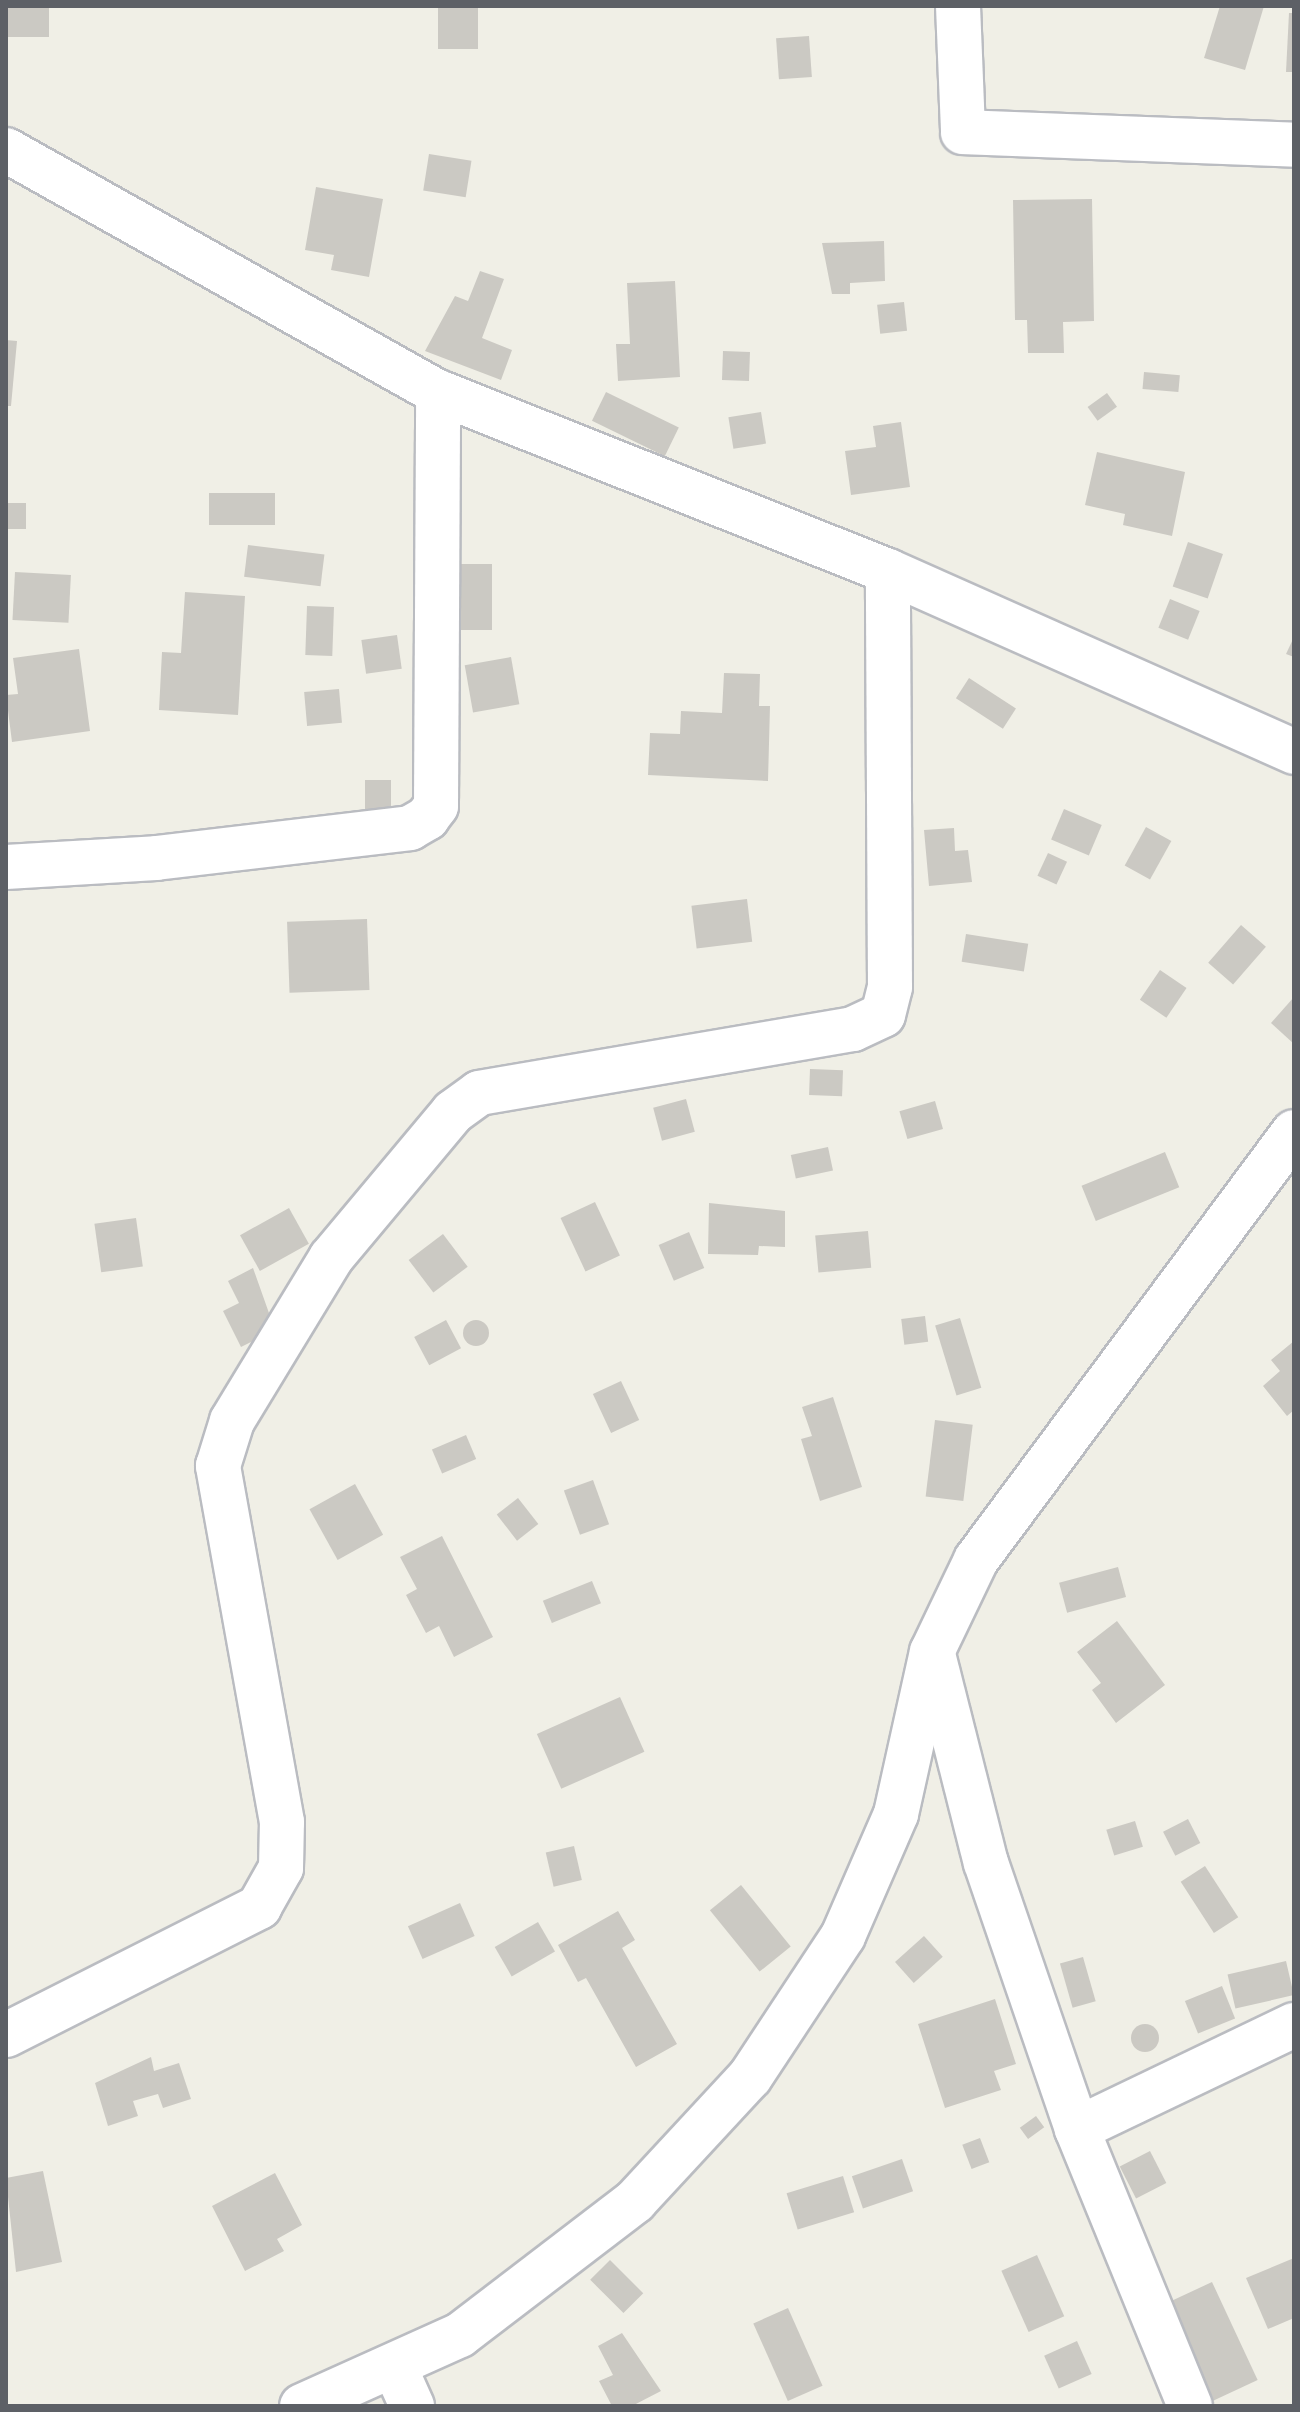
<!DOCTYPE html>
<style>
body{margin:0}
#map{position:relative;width:1300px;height:2412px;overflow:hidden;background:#f0efe6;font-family:"Fira Sans",sans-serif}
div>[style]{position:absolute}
.building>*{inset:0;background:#cbc9c3;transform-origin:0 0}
.round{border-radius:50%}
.roads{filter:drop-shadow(2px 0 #babcc1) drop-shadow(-2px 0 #babcc1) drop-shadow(0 2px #babcc1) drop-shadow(0 -2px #babcc1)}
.minor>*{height:44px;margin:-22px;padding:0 22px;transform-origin:22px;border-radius:22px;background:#fff}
span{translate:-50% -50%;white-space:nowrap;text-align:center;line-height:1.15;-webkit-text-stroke:6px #fff;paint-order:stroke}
.frame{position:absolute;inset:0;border:8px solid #5d6066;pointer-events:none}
</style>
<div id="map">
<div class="building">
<div style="left:6px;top:6px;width:43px;height:31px"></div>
<div style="left:438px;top:6px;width:40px;height:43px"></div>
<div style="clip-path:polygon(1220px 6px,1264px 6px,1245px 70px,1204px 58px)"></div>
<div style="clip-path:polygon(1289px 13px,1294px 13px,1294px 72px,1286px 72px)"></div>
<div style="left:809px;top:36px;width:41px;height:33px;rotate:86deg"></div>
<div style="left:429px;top:154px;width:43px;height:37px;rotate:9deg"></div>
<div style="clip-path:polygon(316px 187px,383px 199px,369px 277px,331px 270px,334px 255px,305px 250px)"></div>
<div style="clip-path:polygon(1092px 199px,1094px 321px,1063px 322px,1064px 353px,1028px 353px,1027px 320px,1015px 320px,1013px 200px)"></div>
<div style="clip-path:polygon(884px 241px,885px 281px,850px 283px,850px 294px,832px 294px,822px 243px)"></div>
<div style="clip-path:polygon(480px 271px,504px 279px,482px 338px,512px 350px,501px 380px,425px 351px,455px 296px,468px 301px)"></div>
<div style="clip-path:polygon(675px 281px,680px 377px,618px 381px,616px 344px,630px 344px,627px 283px)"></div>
<div style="left:904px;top:302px;width:29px;height:27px;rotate:84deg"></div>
<div style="clip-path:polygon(6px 340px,17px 341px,11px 406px,6px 406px)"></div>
<div style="left:723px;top:351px;width:27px;height:29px;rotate:2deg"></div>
<div style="left:1144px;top:372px;width:36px;height:17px;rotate:5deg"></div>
<div style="left:606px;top:392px;width:81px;height:32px;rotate:26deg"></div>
<div style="left:1107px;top:393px;width:17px;height:24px;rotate:54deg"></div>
<div style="left:761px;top:412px;width:32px;height:33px;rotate:81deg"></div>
<div style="clip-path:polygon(901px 422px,910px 487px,851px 495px,845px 451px,876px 447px,873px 426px)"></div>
<div style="clip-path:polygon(1097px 452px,1185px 472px,1172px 536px,1123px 525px,1125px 514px,1085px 505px)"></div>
<div style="left:275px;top:493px;width:32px;height:66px;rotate:90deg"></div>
<div style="left:6px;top:503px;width:20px;height:26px"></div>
<div style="left:1188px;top:542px;width:37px;height:47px;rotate:19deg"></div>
<div style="left:248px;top:545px;width:77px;height:32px;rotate:7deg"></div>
<div style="left:459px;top:564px;width:33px;height:66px"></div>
<div style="left:15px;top:572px;width:56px;height:48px;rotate:3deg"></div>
<div style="clip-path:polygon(185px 592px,245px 596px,238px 715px,159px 710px,162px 652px,181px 653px)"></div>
<div style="left:1170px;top:599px;width:32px;height:31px;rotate:22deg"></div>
<div style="left:307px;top:606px;width:27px;height:49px;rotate:2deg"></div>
<div style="left:397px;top:635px;width:34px;height:36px;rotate:82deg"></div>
<div style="clip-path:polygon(1294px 637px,1294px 657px,1286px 654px)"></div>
<div style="clip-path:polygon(79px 649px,90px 731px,12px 742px,6px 695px,18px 694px,13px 658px)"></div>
<div style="left:511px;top:657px;width:48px;height:47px;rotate:80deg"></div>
<div style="clip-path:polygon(724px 673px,760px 674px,759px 706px,770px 706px,768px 781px,648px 775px,650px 733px,680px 734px,681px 711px,722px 713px)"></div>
<div style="left:969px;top:678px;width:56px;height:24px;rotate:33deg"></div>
<div style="left:339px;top:689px;width:34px;height:35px;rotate:85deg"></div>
<div style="left:365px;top:780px;width:26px;height:29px"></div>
<div style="left:1064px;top:809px;width:41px;height:33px;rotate:23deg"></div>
<div style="left:1146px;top:827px;width:29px;height:44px;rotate:29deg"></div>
<div style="clip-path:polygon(954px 828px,955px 851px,968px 850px,972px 882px,929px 886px,924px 830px)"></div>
<div style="left:1048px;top:853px;width:21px;height:25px;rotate:25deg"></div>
<div style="left:747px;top:899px;width:43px;height:56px;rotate:83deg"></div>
<div style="left:367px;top:919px;width:71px;height:80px;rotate:88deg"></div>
<div style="left:1241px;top:925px;width:33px;height:50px;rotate:41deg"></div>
<div style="left:966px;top:934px;width:63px;height:28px;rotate:9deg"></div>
<div style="left:1160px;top:970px;width:32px;height:36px;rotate:34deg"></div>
<div style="clip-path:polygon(1294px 997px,1294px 1044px,1271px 1023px)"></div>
<div style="left:810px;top:1069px;width:33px;height:26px;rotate:2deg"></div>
<div style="left:686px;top:1099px;width:34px;height:34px;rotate:75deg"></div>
<div style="left:935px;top:1101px;width:29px;height:37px;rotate:74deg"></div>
<div style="left:828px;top:1147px;width:24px;height:38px;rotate:78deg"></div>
<div style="left:1165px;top:1152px;width:38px;height:90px;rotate:68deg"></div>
<div style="left:595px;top:1202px;width:59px;height:38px;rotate:65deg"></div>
<div style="clip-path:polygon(709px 1203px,785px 1211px,785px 1247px,759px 1246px,758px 1255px,708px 1254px)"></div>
<div style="left:289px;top:1208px;width:41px;height:56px;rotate:61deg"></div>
<div style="left:136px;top:1218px;width:49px;height:42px;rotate:82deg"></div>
<div style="left:868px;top:1231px;width:37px;height:53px;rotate:85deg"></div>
<div style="left:689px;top:1232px;width:39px;height:33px;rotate:67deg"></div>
<div style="left:443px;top:1234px;width:41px;height:43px;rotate:53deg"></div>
<div style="clip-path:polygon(253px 1268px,275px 1330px,241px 1347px,223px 1311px,239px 1303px,228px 1281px)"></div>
<div style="left:925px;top:1316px;width:26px;height:24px;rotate:83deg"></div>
<div style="left:960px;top:1318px;width:73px;height:26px;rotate:73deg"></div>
<div style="left:446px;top:1320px;width:32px;height:36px;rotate:62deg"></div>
<div class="round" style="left:463px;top:1320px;width:26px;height:26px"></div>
<div style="clip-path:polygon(1294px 1341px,1294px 1410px,1287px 1416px,1263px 1386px,1280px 1371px,1271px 1360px)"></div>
<div style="left:621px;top:1381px;width:43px;height:31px;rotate:65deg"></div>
<div style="clip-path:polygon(833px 1397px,862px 1487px,820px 1501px,801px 1439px,812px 1436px,802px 1407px)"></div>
<div style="left:935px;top:1420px;width:38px;height:77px;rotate:7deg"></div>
<div style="left:466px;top:1435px;width:26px;height:37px;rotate:67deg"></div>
<div style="left:593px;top:1480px;width:47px;height:31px;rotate:70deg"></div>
<div style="left:355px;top:1484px;width:58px;height:52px;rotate:61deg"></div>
<div style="left:518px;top:1498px;width:33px;height:27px;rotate:52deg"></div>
<div style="clip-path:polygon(442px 1536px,493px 1637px,454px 1657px,439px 1626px,426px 1633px,406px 1595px,417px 1589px,400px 1557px)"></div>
<div style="left:1118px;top:1567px;width:31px;height:61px;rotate:75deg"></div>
<div style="left:592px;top:1581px;width:24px;height:53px;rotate:68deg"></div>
<div style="clip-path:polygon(1117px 1621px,1165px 1685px,1116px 1723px,1092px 1690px,1101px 1683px,1077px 1652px)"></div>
<div style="left:620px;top:1697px;width:60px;height:91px;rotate:66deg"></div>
<div style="left:1188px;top:1819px;width:27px;height:28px;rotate:63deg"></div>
<div style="left:1135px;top:1821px;width:27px;height:30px;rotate:73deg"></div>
<div style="left:574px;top:1846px;width:35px;height:29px;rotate:77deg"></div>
<div style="left:1205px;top:1866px;width:61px;height:29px;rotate:57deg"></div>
<div style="left:741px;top:1885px;width:79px;height:40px;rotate:51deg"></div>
<div style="left:460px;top:1903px;width:36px;height:57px;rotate:66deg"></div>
<div style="clip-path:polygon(618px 1911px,635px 1940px,622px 1948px,677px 2044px,636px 2067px,586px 1978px,578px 1982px,558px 1945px)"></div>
<div style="left:538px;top:1922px;width:34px;height:50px;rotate:60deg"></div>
<div style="left:924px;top:1936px;width:28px;height:39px;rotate:48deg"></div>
<div style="left:1083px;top:1957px;width:46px;height:24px;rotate:74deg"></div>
<div style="left:1286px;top:1961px;width:35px;height:60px;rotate:77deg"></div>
<div style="left:1222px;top:1986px;width:35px;height:40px;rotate:68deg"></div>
<div style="clip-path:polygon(995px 1999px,1016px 2064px,994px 2071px,1001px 2090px,945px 2108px,918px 2024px)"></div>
<div class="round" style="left:1131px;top:2024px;width:28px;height:28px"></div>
<div style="clip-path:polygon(151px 2057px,154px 2071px,179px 2063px,191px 2099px,163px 2108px,158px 2094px,133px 2101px,138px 2116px,108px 2126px,95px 2083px)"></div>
<div style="left:1036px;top:2116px;width:14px;height:20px;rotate:54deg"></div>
<div style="left:980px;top:2138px;width:26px;height:19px;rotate:69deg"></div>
<div style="left:1150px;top:2151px;width:36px;height:34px;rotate:63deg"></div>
<div style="left:902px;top:2159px;width:34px;height:53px;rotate:71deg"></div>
<div style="clip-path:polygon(43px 2171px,62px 2262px,16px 2272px,6px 2178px)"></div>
<div style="clip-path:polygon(275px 2173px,302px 2225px,277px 2239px,284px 2251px,245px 2271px,212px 2206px)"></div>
<div style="left:843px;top:2176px;width:38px;height:59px;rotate:73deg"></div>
<div style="left:1037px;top:2255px;width:67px;height:39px;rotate:66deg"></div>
<div style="clip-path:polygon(1294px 2258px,1294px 2318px,1268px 2329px,1246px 2278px)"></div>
<div style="left:610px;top:2260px;width:47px;height:28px;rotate:45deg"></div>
<div style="left:1212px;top:2282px;width:108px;height:58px;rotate:65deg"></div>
<div style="left:788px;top:2308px;width:85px;height:38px;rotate:66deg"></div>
<div style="clip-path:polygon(622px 2333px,661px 2391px,632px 2406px,612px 2406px,599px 2381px,613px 2375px,598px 2346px)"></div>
<div style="left:1077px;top:2341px;width:36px;height:36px;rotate:66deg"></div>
</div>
<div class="roads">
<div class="minor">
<div style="left:958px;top:6px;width:126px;rotate:87.7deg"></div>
<div style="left:963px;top:132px;width:331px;rotate:2.2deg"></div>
<div style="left:6px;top:150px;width:495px;rotate:29.3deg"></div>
<div style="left:438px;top:392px;width:484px;rotate:21.7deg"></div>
<div style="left:888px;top:571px;width:445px;rotate:24deg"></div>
<div style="left:6px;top:867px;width:150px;rotate:-3.4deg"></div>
<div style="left:156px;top:858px;width:256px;rotate:-6.7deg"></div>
<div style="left:410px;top:828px;width:20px;rotate:-30deg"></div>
<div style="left:427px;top:818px;width:15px;rotate:-53deg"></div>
<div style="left:436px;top:806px;width:414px;rotate:-89.7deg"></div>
<div style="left:934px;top:1658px;width:211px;rotate:75.8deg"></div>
<div style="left:986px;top:1863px;width:281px;rotate:71.1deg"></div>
<div style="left:1077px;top:2129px;width:299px;rotate:67.8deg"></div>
<div style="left:6px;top:2035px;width:284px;rotate:-26.8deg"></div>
<div style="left:259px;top:1907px;width:45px;rotate:-60.6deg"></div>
<div style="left:281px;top:1868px;width:46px;rotate:-88.8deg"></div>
<div style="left:282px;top:1822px;width:362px;rotate:-100.2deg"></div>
<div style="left:218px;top:1466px;width:47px;rotate:-72.7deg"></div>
<div style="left:232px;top:1421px;width:191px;rotate:-58.7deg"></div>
<div style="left:331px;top:1258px;width:190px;rotate:-50.1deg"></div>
<div style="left:453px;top:1112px;width:32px;rotate:-36deg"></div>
<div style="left:479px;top:1093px;width:379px;rotate:-9.7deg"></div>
<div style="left:853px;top:1029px;width:33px;rotate:-25deg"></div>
<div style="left:883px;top:1015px;width:29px;rotate:-76deg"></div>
<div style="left:890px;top:987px;width:416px;rotate:-90.3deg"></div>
<div style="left:1077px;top:2129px;width:241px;rotate:-25.6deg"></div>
<div style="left:395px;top:2368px;width:42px;rotate:65.9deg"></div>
<div style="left:302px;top:2406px;width:173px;rotate:-24.2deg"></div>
<div style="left:460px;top:2335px;width:220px;rotate:-37.4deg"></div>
<div style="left:635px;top:2201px;width:169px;rotate:-47.2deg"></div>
<div style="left:750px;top:2077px;width:169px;rotate:-56.6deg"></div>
<div style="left:843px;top:1936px;width:133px;rotate:-66.5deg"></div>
<div style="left:896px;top:1814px;width:166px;rotate:-77.5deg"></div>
<div style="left:932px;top:1652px;width:102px;rotate:-64.4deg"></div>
<div style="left:976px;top:1560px;width:533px;rotate:-53.39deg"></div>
</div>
</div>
<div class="frame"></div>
</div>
